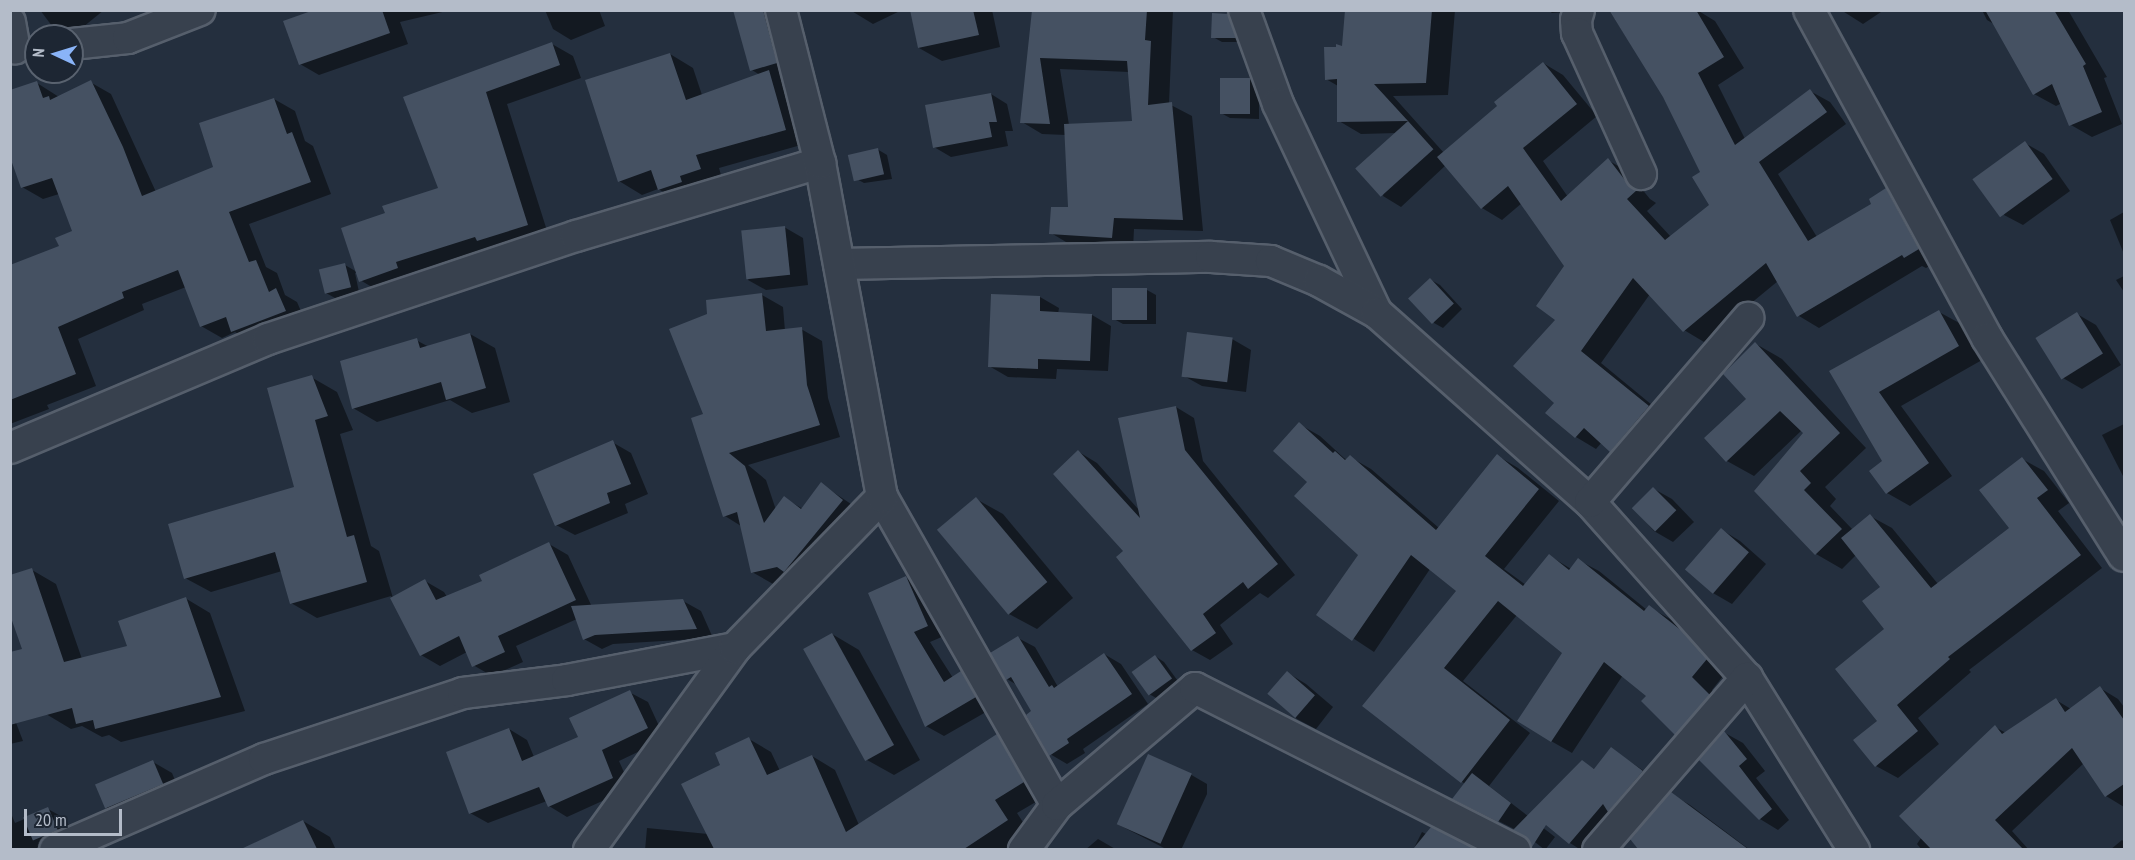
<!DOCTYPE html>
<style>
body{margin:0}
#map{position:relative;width:2135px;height:860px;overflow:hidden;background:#242f3e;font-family:"PT Sans Narrow",sans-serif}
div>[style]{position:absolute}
.shadow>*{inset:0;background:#0007}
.building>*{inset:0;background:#455162;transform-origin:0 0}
.roads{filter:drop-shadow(2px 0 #565f6c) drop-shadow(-2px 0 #565f6c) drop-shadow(0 2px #565f6c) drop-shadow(0 -2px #565f6c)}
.minor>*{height:30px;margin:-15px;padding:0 15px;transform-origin:15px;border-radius:15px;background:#38414e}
span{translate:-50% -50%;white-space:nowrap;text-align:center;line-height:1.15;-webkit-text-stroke:5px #1d2633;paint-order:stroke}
.frame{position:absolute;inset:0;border:12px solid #b4bcc9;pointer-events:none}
.north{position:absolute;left:24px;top:24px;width:60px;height:60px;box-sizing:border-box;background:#1d2633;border:2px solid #59626f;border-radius:50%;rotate:274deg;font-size:16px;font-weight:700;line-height:24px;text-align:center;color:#b4bcc9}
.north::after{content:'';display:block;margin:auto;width:21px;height:27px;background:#8ab4f8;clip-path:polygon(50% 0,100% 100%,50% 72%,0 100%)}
.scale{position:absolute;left:24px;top:809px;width:98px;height:27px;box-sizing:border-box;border:3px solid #b4bcc9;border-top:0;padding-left:8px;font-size:18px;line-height:21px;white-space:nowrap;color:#b4bcc9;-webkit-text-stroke:4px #1d2633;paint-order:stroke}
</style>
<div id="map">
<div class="shadow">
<div style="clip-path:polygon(40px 10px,104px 10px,72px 36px,52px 26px)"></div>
<div style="clip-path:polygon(318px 10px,451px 10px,400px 22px,408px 44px,319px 75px,300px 64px)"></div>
<div style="clip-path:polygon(545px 10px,599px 10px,605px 26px,571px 40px,553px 29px)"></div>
<div style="clip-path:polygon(735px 10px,776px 10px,795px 74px,780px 78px,792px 85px,808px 143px,719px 168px,723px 182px,683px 203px,658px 189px,642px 195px,619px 181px,670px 54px,693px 68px,702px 95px,760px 75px,752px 70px)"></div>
<div style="clip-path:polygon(850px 10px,902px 10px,873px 24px)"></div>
<div style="clip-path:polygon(911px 10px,992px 10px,1000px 47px,942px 61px,919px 48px)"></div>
<div style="clip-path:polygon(evenodd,1034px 10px,1173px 10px,1169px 104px,1192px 116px,1203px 231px,1134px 229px,1133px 249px,1071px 245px,1051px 233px,1070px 209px,1066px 135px,1042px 134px,1022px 122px,1034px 10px,1060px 69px,1129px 72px,1134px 122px,1069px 125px,1060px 69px)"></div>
<div style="clip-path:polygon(1347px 10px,1455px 10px,1448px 95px,1393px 96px,1444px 153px,1499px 106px,1543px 63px,1563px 75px,1597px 116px,1543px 161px,1568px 197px,1608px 160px,1628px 172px,1650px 199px,1656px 203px,1647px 211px,1671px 237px,1711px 205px,1702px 173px,1664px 96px,1609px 10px,1697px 10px,1715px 21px,1744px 68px,1718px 85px,1745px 139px,1810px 91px,1830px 102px,1846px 124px,1778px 174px,1817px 237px,1873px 204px,1886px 190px,1907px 202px,1938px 261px,1926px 268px,1922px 266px,1819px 328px,1799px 316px,1778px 281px,1704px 342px,1684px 330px,1650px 294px,1601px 363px,1669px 419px,1631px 463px,1602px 442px,1596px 449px,1576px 437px,1547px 413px,1556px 403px,1558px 319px,1566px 266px,1522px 203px,1502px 220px,1482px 208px,1446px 165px,1401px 207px,1383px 196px,1397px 133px,1361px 134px,1339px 121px,1338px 86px,1326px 79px,1343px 49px)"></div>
<div style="clip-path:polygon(1548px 10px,1586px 10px,1552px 13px)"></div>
<div style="clip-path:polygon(1841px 10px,1884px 10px,1863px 24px)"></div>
<div style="clip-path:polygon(1982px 10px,2068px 10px,2107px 77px,2104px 78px,2122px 124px,2092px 137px,2071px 125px,2062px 103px,2056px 106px,2034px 94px,1994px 24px,1987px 20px)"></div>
<div style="clip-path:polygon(1227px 15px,1236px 21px,1244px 42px,1222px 42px,1213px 37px)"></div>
<div style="clip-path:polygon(552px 44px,573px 56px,581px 78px,507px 104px,549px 237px,382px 293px,360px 280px,357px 273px,355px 273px,359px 292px,335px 298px,326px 293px,345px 265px,357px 272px,386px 214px,440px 189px,405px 98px)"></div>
<div style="clip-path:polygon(1250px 80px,1259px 85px,1259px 119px,1230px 118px,1221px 113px)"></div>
<div style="clip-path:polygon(90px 82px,111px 94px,156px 192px,215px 168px,274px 99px,295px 111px,305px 141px,313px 146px,331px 194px,249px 224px,266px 267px,277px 273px,285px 295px,297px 302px,306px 323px,254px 343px,235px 332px,222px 338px,201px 326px,186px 287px,142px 304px,144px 310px,78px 339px,96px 386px,47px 405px,49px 409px,10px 424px,10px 347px,61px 247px,74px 231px,59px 194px,43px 199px,22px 187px,37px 83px,59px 97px)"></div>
<div style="clip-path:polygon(991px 94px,1007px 104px,1013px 131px,1005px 131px,1008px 146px,951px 157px,934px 147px)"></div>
<div style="clip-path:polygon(2025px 143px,2044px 154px,2070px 191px,2023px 225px,2004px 215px)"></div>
<div style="clip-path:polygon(877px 149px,887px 155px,892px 179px,864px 183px,855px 178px)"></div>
<div style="clip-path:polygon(2124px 212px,2124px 254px,2110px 220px)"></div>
<div style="clip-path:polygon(784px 227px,803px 238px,808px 285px,766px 290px,748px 280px)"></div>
<div style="clip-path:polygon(2124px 276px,2124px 292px,2116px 280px)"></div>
<div style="clip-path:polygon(1431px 280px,1440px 285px,1462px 309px,1443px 328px,1434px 323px)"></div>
<div style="clip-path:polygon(1147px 290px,1156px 295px,1156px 324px,1123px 324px,1114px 319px)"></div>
<div style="clip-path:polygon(762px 295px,783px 307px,785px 331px,801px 329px,822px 341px,828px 398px,840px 437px,748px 465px,766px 480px,776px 510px,784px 498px,803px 509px,821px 484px,863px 512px,797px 578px,773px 584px,752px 572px,741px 526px,725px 516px,705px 415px)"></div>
<div style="clip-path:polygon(1040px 297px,1059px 308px,1058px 314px,1092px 315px,1111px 326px,1108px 371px,1057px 369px,1056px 379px,1008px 377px,989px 366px)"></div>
<div style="clip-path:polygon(1939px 312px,1963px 325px,1982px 360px,1901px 406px,1952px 476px,1910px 506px,1887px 493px,1884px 462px,1832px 372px)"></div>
<div style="clip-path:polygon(2077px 314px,2096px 325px,2121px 365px,2082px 389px,2063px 378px)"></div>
<div style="clip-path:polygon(470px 334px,495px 348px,510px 402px,472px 413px,450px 400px,377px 422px,353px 408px,416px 340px,429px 347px)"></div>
<div style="clip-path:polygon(1232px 339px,1251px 350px,1246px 392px,1202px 386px,1184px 376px)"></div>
<div style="clip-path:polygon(1756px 344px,1782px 359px,1866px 448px,1825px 487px,1836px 499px,1830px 506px,1853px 530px,1870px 516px,1892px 528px,1938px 584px,2011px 528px,2022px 459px,2044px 471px,2069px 503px,2058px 511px,2102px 568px,1969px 670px,1971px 672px,1918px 718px,1939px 744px,1898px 778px,1876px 766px,1886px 629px,1882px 587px,1856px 555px,1842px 569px,1816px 554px,1756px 491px,1805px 433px,1802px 430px,1754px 476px,1727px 461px,1706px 438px,1748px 399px)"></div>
<div style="clip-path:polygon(311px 377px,337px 392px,353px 430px,340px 434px,371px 546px,379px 551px,393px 598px,425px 581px,444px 592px,447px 597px,484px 581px,549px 544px,568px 555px,592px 607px,683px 601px,701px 611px,713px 638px,613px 644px,602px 649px,584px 639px,577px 619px,516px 646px,523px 662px,492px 676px,473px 665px,467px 652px,440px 666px,421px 655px,391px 596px,317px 618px,291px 603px,282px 571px,211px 592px,185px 578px,296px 488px)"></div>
<div style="clip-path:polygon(1176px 407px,1194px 418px,1203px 461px,1295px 575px,1268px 598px,1260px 593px,1220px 625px,1233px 644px,1210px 660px,1192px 650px,1126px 551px,1079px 452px,1097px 463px,1139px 510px)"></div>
<div style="clip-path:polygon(1299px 424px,1320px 436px,1344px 458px,1347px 460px,1350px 457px,1371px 469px,1439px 528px,1498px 456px,1518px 468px,1559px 501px,1504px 569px,1526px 585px,1550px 556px,1571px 569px,1578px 560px,1599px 571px,1647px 610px,1649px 607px,1670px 619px,1702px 644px,1727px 671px,1712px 690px,1729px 707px,1696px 746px,1676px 734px,1649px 695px,1623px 675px,1572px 753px,1551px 741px,1564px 652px,1517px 615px,1463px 681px,1530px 733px,1489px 786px,1555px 837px,1545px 850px,1526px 835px,1463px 803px,1465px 784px,1368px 709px,1458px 590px,1430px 569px,1374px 652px,1318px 615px,1359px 554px,1309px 482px)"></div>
<div style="clip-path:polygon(2124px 424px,2124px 478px,2102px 435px)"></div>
<div style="clip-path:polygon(612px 442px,631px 453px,648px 494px,625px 504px,628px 513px,575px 535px,556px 525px)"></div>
<div style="clip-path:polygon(1654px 489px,1672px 499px,1694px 522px,1673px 542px,1654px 531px,1633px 508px)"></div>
<div style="clip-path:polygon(976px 499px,1003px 514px,1073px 598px,1037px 629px,1009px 614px)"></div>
<div style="clip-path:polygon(1722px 530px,1740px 541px,1766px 564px,1732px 604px,1713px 593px,1687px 570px)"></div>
<div style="clip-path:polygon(32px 570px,56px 584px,82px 659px,129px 647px,185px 598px,210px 613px,245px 711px,121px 742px,109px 735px,102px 737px,82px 726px,71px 729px,46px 714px)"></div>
<div style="clip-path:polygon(906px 578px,923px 588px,944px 636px,930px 642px,953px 678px,961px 673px,979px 683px,993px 708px,944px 736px,926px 726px)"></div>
<div style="clip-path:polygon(832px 634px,859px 650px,920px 760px,894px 775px,867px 760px)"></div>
<div style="clip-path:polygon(1018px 638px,1035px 647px,1058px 687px,1104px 654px,1121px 664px,1148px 704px,1083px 749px,1085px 753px,1067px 764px,1050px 754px,1033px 711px,1017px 685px,1007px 679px)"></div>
<div style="clip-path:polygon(1155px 656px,1164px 662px,1180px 684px,1158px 699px,1149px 694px)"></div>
<div style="clip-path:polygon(1288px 673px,1306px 684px,1333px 707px,1316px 729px,1297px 719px,1269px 694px)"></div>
<div style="clip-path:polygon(2100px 688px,2118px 699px,2124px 707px,2124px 807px,2106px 796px,2084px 763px,2012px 831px,2029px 850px,1922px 850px,1917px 844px,1995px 727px,2006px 733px,2056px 700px,2071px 709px)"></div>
<div style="clip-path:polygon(629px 692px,648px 702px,665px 739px,619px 761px,631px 788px,567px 817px,549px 806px,547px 801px,488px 823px,470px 813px,509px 729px,527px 740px,534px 757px,580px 738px)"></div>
<div style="clip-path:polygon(10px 707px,23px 741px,10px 744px)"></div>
<div style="clip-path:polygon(1725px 733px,1743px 743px,1765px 771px,1756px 778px,1789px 820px,1778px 830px,1760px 819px)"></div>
<div style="clip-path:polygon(997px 735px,1019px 748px,1046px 796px,1017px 813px,1030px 833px,1006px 850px,645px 850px,647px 828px,708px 834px,722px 765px,749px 739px,771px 752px,780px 771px,812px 756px,835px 770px,859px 825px)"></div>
<div style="clip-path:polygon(1611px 749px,1659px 781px,1588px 850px,1581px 850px,1570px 843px,1582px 762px,1596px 770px)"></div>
<div style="clip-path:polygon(153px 762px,172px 773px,179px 790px,125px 819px,106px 808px)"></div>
<div style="clip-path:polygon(1188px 773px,1207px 784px,1207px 794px,1181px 850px,1168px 850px,1117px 824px)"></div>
<div style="clip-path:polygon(1671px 794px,1690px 805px,1750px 850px,1640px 850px,1632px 839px)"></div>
<div style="clip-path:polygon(48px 809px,66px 819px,75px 840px,59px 850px,10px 850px,10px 811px,15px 823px)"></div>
<div style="clip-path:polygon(303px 821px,330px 837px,336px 850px,279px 850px,273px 836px)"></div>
<div style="clip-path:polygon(1431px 829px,1472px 850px,1413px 850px,1422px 832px,1426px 834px)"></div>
<div style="clip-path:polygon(1098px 839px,1117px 850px,1085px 850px)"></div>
<div style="clip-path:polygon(2122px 840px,2124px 842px,2124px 850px,2110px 850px)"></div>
</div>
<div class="building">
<div style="clip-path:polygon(314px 10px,382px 10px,390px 33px,299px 65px,283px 21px)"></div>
<div style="clip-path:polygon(733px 10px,763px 10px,777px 63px,750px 71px)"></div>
<div style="clip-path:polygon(910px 10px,973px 10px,979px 35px,918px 48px)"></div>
<div style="clip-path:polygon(1032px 10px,1147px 10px,1145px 40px,1151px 41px,1148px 105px,1172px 102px,1183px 220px,1114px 218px,1112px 238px,1049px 234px,1051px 207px,1068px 207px,1064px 124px,1132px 121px,1127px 61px,1040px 58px,1050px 124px,1020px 123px)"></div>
<div style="clip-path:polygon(1345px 10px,1432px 10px,1426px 83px,1374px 84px,1408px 121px,1337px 122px,1337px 79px,1325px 80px,1324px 47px,1336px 47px,1336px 44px,1342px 46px)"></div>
<div style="clip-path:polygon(1609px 10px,1696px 10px,1724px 57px,1698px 73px,1735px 145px,1810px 89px,1827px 112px,1759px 162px,1808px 241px,1871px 204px,1869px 199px,1886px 188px,1919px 249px,1904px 258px,1902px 255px,1797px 317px,1766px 263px,1683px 332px,1633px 278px,1581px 351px,1649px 406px,1610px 452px,1584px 428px,1575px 438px,1545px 413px,1554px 403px,1513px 366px,1555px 320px,1536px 306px,1564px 266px,1508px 186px,1481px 209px,1437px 157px,1497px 106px,1494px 102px,1543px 62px,1577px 104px,1523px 148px,1561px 201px,1608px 158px,1631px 188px,1637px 190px,1627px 199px,1665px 240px,1709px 205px,1692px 177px,1700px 172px,1663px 97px)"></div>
<div style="clip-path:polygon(1985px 10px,2054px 10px,2086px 64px,2083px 66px,2102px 112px,2069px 126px,2052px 84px,2033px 95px)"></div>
<div style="clip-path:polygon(1212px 13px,1228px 14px,1236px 38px,1211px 38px)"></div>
<div style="clip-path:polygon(552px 42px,560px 65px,486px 92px,528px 225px,477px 241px,475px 237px,396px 262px,398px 268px,359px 282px,341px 228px,385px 213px,382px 206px,438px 188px,403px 97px)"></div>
<div style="clip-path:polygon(670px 53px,686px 100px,769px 70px,786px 130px,696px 155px,701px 169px,680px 176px,682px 182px,658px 190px,651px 170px,618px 182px,585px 80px)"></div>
<div style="left:1220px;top:78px;width:30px;height:36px"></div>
<div style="clip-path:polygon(91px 80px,123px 147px,142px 196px,213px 167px,199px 123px,274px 98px,287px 134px,292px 132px,311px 182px,229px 212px,249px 262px,256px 260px,269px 292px,276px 288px,286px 311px,231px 332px,226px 317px,200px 327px,178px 270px,122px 292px,124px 298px,58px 327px,76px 374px,10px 400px,10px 265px,59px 246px,55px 238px,72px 231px,52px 178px,21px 188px,10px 157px,10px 90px,37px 81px,43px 98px,49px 96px,50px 100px)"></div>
<div style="clip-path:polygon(991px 93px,997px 122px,989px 122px,992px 137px,933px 148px,925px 105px)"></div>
<div style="left:1408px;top:121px;width:38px;height:71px;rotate:48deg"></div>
<div style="left:2025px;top:141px;width:47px;height:65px;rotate:54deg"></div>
<div style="left:878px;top:148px;width:27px;height:31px;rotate:77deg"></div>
<div style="left:785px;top:226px;width:49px;height:44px;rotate:84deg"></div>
<div style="left:345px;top:263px;width:25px;height:27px;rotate:76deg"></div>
<div style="left:1430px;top:278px;width:35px;height:30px;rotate:47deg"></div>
<div style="left:1112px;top:288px;width:35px;height:32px"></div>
<div style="clip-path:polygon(762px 293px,766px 331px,802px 327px,807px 385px,820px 425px,729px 453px,745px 466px,764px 523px,784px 496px,801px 509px,821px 482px,843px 500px,784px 572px,777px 567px,751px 573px,737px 512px,723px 517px,691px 418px,703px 414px,669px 329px,707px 314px,706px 300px)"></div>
<div style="clip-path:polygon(991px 294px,1040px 296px,1040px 311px,1092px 314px,1090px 361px,1038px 359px,1038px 369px,988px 367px)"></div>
<div style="clip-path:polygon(1939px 310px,1959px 346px,1879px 392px,1929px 463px,1886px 494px,1869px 471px,1882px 461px,1829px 371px)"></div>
<div style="left:2077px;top:312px;width:49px;height:49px;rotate:58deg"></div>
<div style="left:1187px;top:332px;width:46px;height:45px;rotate:7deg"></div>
<div style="clip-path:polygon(470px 333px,486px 388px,446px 400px,441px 382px,352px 409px,340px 361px,417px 338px,420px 348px)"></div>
<div style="clip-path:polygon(1755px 342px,1840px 433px,1800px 471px,1811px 483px,1804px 490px,1842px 529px,1815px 555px,1754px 491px,1803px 433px,1780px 411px,1726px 462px,1704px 438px,1746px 399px,1723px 374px)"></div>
<div style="clip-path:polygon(312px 375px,328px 416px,315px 420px,347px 537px,354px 535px,367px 582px,290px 604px,275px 552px,184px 579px,168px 524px,294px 487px,267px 388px)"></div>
<div style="clip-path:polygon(1176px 406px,1185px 450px,1278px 564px,1248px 589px,1243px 582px,1203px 614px,1216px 633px,1191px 651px,1116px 557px,1123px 551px,1053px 474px,1078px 450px,1140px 518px,1118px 418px)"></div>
<div style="clip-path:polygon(1299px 422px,1333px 453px,1335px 451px,1345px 460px,1350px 455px,1436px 530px,1497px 454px,1539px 489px,1485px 556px,1523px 586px,1549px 554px,1569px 570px,1578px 558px,1644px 611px,1649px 605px,1682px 631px,1707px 659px,1692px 677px,1710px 695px,1675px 735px,1641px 701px,1646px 696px,1604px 662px,1551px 742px,1517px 721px,1562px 653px,1498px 601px,1444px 668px,1510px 720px,1461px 783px,1362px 706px,1456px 591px,1411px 555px,1352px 641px,1316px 615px,1358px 555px,1294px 496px,1307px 482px,1273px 451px)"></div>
<div style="clip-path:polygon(613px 440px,631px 484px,607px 493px,610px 503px,555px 526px,533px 474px)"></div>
<div style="clip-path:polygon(2022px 457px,2048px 490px,2037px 498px,2081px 555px,1948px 657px,1950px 659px,1897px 705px,1918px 731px,1875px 767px,1853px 740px,1877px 721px,1835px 669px,1884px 629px,1862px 601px,1880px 587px,1841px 538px,1870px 514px,1931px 588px,2009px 528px,1979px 490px)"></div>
<div style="left:1653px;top:487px;width:33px;height:30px;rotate:45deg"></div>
<div style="left:976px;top:497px;width:111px;height:51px;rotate:50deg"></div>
<div style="left:1721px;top:528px;width:37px;height:55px;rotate:41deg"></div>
<div style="clip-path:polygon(549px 542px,576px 600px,498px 636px,505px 652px,472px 667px,459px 636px,420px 656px,390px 598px,425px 579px,436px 600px,482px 581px,479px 575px)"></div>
<div style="clip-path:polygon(32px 568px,64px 662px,127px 646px,118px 621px,186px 597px,221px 697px,95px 729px,93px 720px,76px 724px,72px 708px,10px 725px,10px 652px,22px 649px,10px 615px,10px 575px)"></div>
<div style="clip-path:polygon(906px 576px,928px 626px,914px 632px,944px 682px,961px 671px,976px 697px,925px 727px,868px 593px)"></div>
<div style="clip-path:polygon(683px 599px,697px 629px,595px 635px,583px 640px,571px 606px)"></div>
<div style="left:832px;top:633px;width:128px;height:33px;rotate:61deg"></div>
<div style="clip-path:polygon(1018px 636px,1049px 687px,1052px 685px,1054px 688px,1104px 653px,1132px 694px,1067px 739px,1069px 743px,1049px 756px,1026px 715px,1031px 711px,1011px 677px,1006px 680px,990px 653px)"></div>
<div style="left:1155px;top:655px;width:29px;height:29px;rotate:54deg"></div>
<div style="left:1287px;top:671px;width:37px;height:30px;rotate:41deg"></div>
<div style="clip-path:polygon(2100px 686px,2124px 720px,2124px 784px,2105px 797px,2072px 748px,1995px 820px,2023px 849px,1931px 849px,1899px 816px,1995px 725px,2002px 734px,2056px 698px,2065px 712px)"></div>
<div style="clip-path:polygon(630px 690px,648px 728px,602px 750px,613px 778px,548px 807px,539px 787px,469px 814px,446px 752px,509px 728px,522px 761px,578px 737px,569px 718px)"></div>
<div style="clip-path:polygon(1724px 731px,1747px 759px,1739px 766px,1772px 809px,1759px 820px,1699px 760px)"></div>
<div style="clip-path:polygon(997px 734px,1024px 782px,995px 800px,1008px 820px,964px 849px,714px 849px,681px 784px,720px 765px,715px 753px,749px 737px,767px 775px,812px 755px,846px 832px)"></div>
<div style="clip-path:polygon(1611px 747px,1643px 771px,1608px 812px,1603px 804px,1569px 844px,1546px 825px,1532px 847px,1529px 840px,1513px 830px,1582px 760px,1594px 769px)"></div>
<div style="left:1148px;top:754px;width:48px;height:77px;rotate:24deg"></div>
<div style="left:153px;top:760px;width:26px;height:63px;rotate:67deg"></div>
<div style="clip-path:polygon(1472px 773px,1511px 803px,1498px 822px,1452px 799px)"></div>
<div style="clip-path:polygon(1671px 792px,1748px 849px,1638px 849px,1630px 839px)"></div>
<div style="left:48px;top:807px;width:25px;height:27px;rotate:67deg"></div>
<div style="clip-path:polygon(303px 820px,317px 849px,241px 849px)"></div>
<div style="clip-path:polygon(1431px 827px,1476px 849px,1413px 849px)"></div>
</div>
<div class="roads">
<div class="minor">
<div style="left:1244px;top:10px;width:100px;rotate:70.1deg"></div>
<div style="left:1278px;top:104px;width:231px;rotate:64.7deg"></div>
<div style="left:1579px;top:10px;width:10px;rotate:107deg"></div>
<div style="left:1576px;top:20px;width:13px;rotate:86deg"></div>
<div style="left:1577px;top:33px;width:155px;rotate:65.6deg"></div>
<div style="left:1809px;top:10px;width:373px;rotate:61.5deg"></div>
<div style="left:1987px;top:338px;width:257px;rotate:57.9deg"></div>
<div style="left:10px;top:22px;width:27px;rotate:80deg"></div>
<div style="left:72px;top:44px;width:56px;rotate:-6.1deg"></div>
<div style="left:128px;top:38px;width:77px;rotate:-21.3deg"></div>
<div style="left:839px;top:264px;width:372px;rotate:-1.1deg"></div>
<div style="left:1211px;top:257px;width:60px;rotate:3.8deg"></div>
<div style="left:1271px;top:261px;width:52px;rotate:22.6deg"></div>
<div style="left:1319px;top:281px;width:66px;rotate:28.9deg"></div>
<div style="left:1377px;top:313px;width:285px;rotate:41.6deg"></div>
<div style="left:1590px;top:502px;width:236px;rotate:48.3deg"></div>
<div style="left:1747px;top:678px;width:203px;rotate:58.1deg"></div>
<div style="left:10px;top:448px;width:280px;rotate:-22.9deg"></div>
<div style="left:268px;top:339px;width:325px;rotate:-18.5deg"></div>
<div style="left:576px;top:236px;width:255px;rotate:-16.7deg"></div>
<div style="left:882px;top:497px;width:354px;rotate:60.4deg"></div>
<div style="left:1057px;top:805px;width:56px;rotate:126.3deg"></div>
<div style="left:1590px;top:502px;width:243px;rotate:-49.3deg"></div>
<div style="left:1057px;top:805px;width:181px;rotate:-40.3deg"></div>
<div style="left:1195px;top:688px;width:359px;rotate:26.9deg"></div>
<div style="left:55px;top:850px;width:228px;rotate:-23.5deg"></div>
<div style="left:264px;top:759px;width:210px;rotate:-18.3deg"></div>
<div style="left:463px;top:693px;width:105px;rotate:-7.1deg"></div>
<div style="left:567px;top:680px;width:171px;rotate:-10.8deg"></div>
<div style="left:589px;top:850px;width:249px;rotate:-54.1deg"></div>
<div style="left:735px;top:648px;width:211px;rotate:-45.8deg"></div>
<div style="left:882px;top:497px;width:340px;rotate:-100.5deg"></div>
<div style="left:820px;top:163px;width:158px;rotate:-104.3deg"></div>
<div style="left:1598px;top:850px;width:228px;rotate:-49.1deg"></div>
</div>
</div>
<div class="frame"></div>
<div class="north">N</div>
<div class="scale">20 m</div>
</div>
